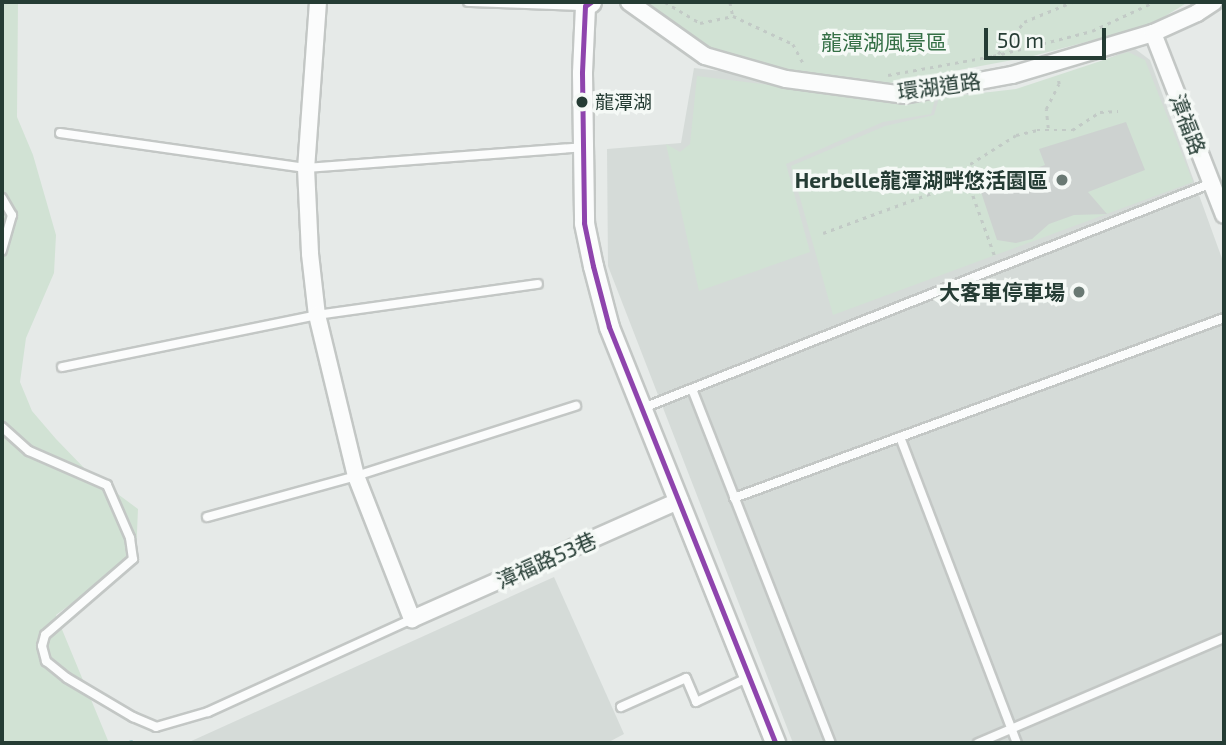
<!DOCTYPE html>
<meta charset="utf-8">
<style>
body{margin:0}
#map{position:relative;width:1226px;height:745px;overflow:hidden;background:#e6eae8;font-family:"Exo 2","Noto Sans TC",sans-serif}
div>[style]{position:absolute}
.built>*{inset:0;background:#d5dbd8}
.green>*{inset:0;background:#d1e2d4}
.stream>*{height:5px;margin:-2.5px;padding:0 2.5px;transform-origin:2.5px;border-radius:2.5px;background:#abd2d4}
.building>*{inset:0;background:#cdd2d0}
.path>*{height:2.5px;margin-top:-1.25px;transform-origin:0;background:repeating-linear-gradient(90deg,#c2cac6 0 3.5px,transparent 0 8.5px)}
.roads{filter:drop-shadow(2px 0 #c3c7c5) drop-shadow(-2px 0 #c3c7c5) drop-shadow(0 2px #c3c7c5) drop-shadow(0 -2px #c3c7c5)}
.service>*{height:8px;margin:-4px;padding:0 4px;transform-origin:4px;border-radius:4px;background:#fbfcfc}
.minor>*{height:16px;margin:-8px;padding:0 8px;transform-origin:8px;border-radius:8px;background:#fbfcfc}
.tertiary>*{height:19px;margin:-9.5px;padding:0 9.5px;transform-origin:9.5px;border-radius:9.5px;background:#fbfcfc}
.bus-1>*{height:5px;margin:-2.5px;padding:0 2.5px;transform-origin:2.5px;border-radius:2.5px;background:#8e44ad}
.dots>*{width:19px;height:19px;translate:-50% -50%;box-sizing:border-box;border:4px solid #f5f9f6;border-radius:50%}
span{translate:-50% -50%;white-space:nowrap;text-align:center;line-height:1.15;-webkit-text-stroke:7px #f5f9f6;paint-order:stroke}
.bus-label{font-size:19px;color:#253c34}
.left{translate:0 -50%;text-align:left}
.park-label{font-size:21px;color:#346f45}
.street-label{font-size:21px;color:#253c34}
.poi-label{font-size:21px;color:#253c34;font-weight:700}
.right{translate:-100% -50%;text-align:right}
.frame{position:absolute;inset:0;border:4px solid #253c34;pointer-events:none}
.scale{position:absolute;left:984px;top:28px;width:122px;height:32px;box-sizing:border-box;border:4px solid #253c34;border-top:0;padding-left:9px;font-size:21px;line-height:24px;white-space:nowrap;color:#253c34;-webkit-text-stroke:5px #f5f9f6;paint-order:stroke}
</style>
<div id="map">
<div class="built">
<div style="clip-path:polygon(1134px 48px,1150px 60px,1224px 264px,1224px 743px,793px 743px,608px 266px,607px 149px,681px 143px,694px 68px,937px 96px,1029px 90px)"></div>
<div style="clip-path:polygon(554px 577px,624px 734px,607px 743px,187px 743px)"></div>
</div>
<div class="green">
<div style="clip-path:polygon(2px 2px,18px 2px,17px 117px,33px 155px,56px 235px,54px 273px,26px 338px,20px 382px,32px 411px,56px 439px,88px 472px,138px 509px,136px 556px,56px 615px,109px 743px,2px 743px)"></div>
<div style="clip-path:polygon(638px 2px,1188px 2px,1151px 25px,1029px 57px,879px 85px,789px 73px,705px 49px)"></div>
<div style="clip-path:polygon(1128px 52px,1145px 60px,1193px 182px,833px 315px,791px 166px,885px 126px,934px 115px,939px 98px,1016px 89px)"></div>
<div style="clip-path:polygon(697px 76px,898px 101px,935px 99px,931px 114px,883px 122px,786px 164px,810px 252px,699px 291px,666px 144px,680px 152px,690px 144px)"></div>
</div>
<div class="stream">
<div style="left:129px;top:743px;width:2px;rotate:-27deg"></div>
</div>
<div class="building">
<div style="clip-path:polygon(1126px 122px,1145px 170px,1088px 192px,1107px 214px,1074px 215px,1049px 224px,1032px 239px,1016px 243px,997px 240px,980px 189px,1045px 165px,1039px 149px)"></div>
</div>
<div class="path">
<div style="left:665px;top:2px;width:41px;rotate:31deg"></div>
<div style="left:700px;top:23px;width:34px;rotate:-12deg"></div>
<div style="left:730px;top:2px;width:14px;rotate:78deg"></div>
<div style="left:733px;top:16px;width:66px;rotate:25deg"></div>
<div style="left:793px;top:44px;width:24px;rotate:62deg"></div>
<div style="left:998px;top:54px;width:41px;rotate:-50.9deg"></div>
<div style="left:1024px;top:22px;width:52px;rotate:-22.6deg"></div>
<div style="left:888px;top:75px;width:107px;rotate:-10.3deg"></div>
<div style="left:993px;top:56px;width:102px;rotate:-14.2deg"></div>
<div style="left:1092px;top:31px;width:68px;rotate:-25.1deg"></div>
<div style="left:1048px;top:128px;width:19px;rotate:-96deg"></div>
<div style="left:1046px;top:109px;width:28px;rotate:-63deg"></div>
<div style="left:1059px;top:84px;width:5px;rotate:-101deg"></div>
<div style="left:823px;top:233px;width:153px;rotate:-20.2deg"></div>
<div style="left:994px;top:255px;width:80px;rotate:-109.8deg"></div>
<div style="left:967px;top:180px;width:16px;rotate:-79deg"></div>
<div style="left:970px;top:164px;width:54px;rotate:-32.2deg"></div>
<div style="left:1016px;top:135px;width:22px;rotate:-13deg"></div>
<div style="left:1037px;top:130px;width:35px"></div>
<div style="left:1072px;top:130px;width:33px;rotate:-33deg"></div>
<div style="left:1100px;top:112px;width:18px;rotate:-3deg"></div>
</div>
<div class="roads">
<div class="service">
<div style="left:468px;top:2px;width:117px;rotate:2deg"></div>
<div style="left:60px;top:133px;width:248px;rotate:8.1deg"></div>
<div style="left:306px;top:168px;width:278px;rotate:-4.3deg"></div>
<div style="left:2px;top:198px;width:20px;rotate:60deg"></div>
<div style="left:12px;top:215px;width:37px;rotate:106deg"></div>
<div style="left:62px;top:367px;width:260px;rotate:-11.5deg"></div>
<div style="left:317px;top:315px;width:223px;rotate:-8deg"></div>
<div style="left:692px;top:389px;width:380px;rotate:68.6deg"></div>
<div style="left:643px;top:408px;width:612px;rotate:-21.58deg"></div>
<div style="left:2px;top:427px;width:36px;rotate:42deg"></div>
<div style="left:29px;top:451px;width:85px;rotate:23.6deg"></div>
<div style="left:107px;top:485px;width:58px;rotate:66.5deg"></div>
<div style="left:130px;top:538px;width:21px;rotate:82deg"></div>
<div style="left:133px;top:559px;width:116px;rotate:139.2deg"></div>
<div style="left:45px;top:635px;width:11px;rotate:105deg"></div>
<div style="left:42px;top:646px;width:16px;rotate:75deg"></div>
<div style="left:46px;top:661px;width:27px;rotate:39deg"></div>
<div style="left:67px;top:678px;width:77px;rotate:30.6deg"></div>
<div style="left:133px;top:717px;width:25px;rotate:23deg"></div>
<div style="left:156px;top:727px;width:54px;rotate:-16.1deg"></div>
<div style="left:208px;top:712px;width:224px;rotate:-24.5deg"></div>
<div style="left:900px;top:437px;width:328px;rotate:69.1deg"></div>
<div style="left:734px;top:498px;width:522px;rotate:-20.17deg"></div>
<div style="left:207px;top:517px;width:155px;rotate:-15.4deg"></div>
<div style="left:356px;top:476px;width:231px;rotate:-17.7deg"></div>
<div style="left:621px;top:707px;width:71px;rotate:-24deg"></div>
<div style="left:686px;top:678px;width:26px;rotate:67deg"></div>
<div style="left:696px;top:702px;width:59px;rotate:-25.3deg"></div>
<div style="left:978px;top:743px;width:267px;rotate:-23.1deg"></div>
</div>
<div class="minor">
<div style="left:318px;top:2px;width:166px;rotate:94.1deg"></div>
<div style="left:306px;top:168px;width:86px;rotate:87.3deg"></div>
<div style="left:310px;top:254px;width:61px;rotate:83.5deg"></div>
<div style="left:317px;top:315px;width:166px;rotate:76.4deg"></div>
<div style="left:356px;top:476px;width:154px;rotate:68.6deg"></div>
<div style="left:412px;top:619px;width:293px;rotate:-23.9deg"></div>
<div style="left:629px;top:2px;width:93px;rotate:35.4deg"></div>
<div style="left:705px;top:56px;width:84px;rotate:15.9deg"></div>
<div style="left:786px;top:79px;width:119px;rotate:7.7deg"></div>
<div style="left:904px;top:95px;width:110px;rotate:-10.5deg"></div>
<div style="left:1012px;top:75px;width:147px;rotate:-16.6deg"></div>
<div style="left:1153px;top:33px;width:48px;rotate:-24.4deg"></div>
<div style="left:1197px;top:13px;width:20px;rotate:-33deg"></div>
<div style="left:1153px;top:33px;width:195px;rotate:68.7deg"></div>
</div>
<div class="tertiary">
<div style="left:591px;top:2px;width:7px;rotate:146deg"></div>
<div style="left:585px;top:6px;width:67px;rotate:92.6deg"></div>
<div style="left:582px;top:73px;width:150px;rotate:89.2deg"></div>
<div style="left:584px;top:223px;width:44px;rotate:78.2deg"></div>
<div style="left:593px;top:266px;width:63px;rotate:75.3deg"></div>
<div style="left:609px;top:327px;width:448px;rotate:68.2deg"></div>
</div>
</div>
<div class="bus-1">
<div style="left:591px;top:2px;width:7px;rotate:146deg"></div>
<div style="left:585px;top:6px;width:67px;rotate:92.6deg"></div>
<div style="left:582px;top:73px;width:150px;rotate:89.2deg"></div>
<div style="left:584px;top:223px;width:44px;rotate:78.2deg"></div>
<div style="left:593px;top:266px;width:63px;rotate:75.3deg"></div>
<div style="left:609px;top:327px;width:448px;rotate:68.2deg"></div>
</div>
<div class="dots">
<div style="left:582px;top:102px;background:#253c34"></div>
<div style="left:1062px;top:180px;background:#697973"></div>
<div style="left:1079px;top:292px;background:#697973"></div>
</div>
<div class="bus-label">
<span class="left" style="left:595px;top:102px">龍潭湖</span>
</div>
<div class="park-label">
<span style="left:884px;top:42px">龍潭湖風景區</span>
</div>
<div class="street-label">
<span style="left:939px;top:86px;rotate:-8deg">環湖道路</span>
<span style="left:1188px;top:124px;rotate:69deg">漳福路</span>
<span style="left:546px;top:560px;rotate:-24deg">漳福路53巷</span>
</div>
<div class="poi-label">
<span class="right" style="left:1048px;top:180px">Herbelle龍潭湖畔悠活園區</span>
<span class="right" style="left:1065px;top:292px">大客車停車場</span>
</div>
<div class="frame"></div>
<div class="scale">50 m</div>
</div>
